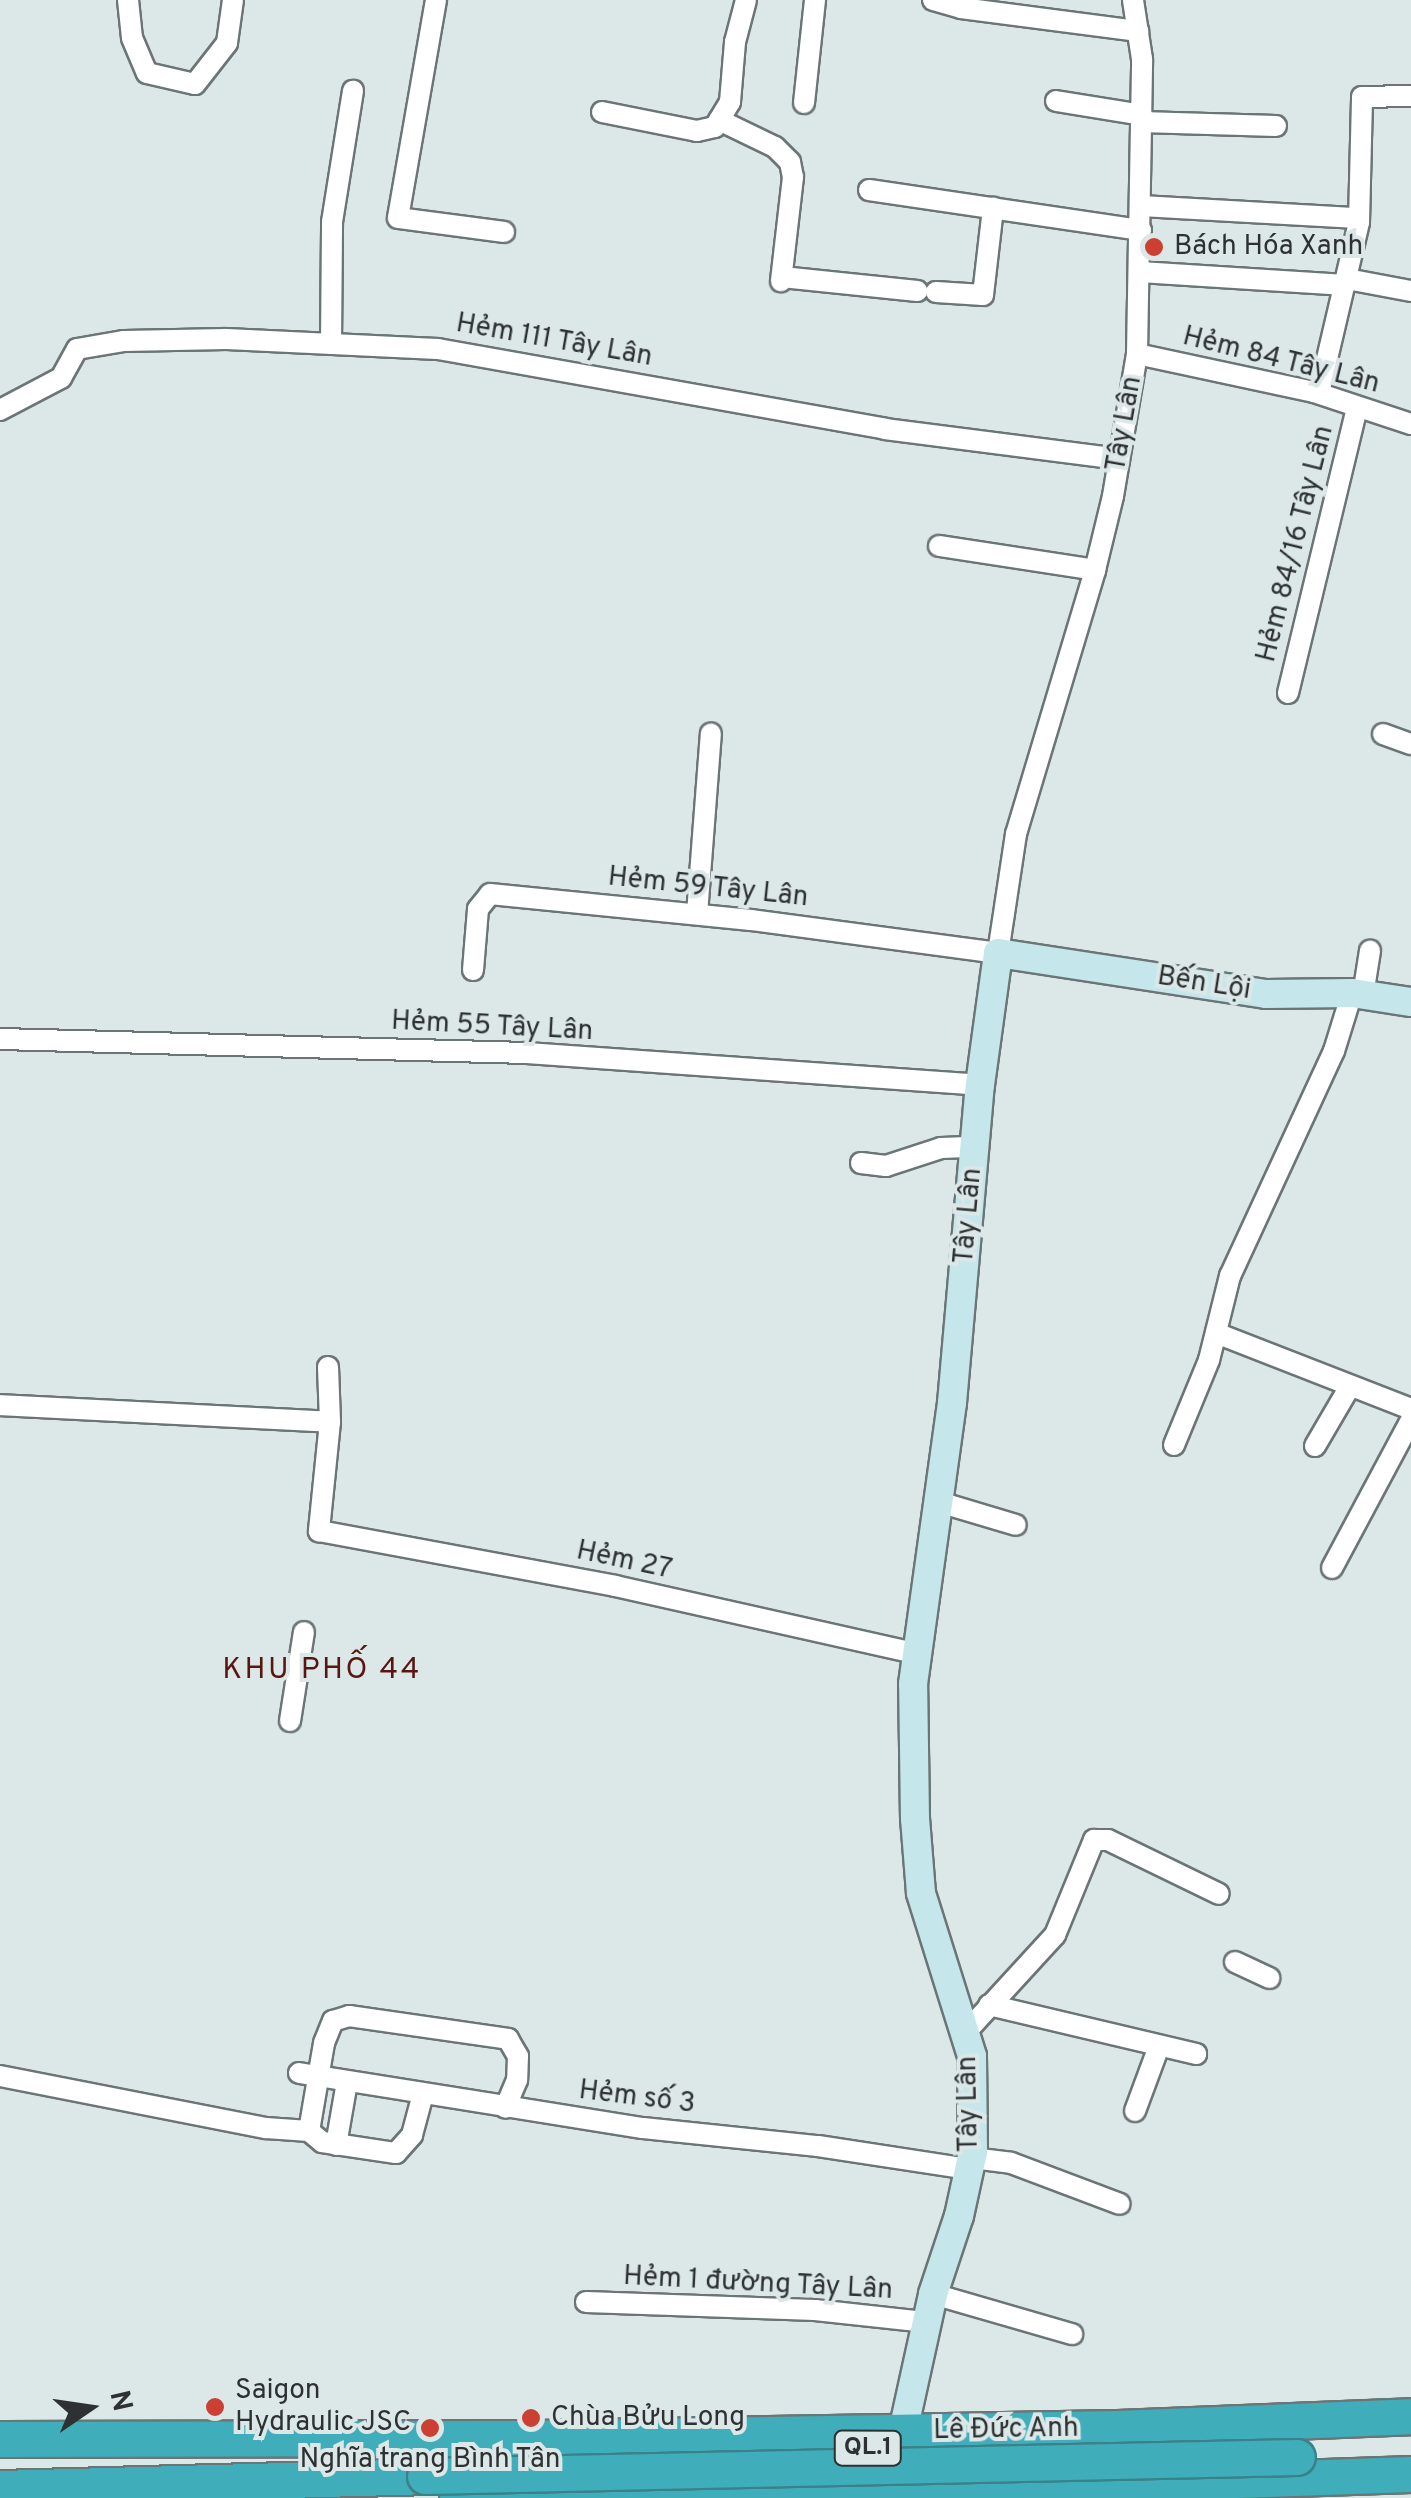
<!DOCTYPE html>
<meta charset="utf-8">
<style>
body{margin:0}
#map{position:relative;width:1411px;height:2498px;overflow:hidden;background:#dce7e8;font-family:Overpass,sans-serif}
div>[style]{position:absolute}
.roads{filter:drop-shadow(2px 0 #6b7576) drop-shadow(-2px 0 #6b7576) drop-shadow(0 2px #6b7576) drop-shadow(0 -2px #6b7576)}
.street>*{height:20px;margin:-10px;padding:0 10px;transform-origin:10px;border-radius:10px;background:#fff}
.secondary>*{height:28px;margin:-14px;padding:0 14px;transform-origin:14px;border-radius:14px;background:#c5e6ea}
.highway>*{height:35px;margin:-17.5px;padding:0 17.5px;transform-origin:17.5px;border-radius:17.5px;background:#3fadba}
.bridges{filter:drop-shadow(2px 0 #39828a) drop-shadow(-2px 0 #39828a) drop-shadow(0 2px #39828a) drop-shadow(0 -2px #39828a)}
.highway-bridge>*{height:35px;margin:-17.5px;padding:0 17.5px;transform-origin:17.5px;border-radius:17.5px;background:#3fadba}
.dots>*{width:28px;height:28px;translate:-50% -50%;box-sizing:border-box;border:5px solid #dce7e8;border-radius:50%}
span{translate:-50% -50%;white-space:nowrap;text-align:center;line-height:1.15;-webkit-text-stroke:8px #dce7e8;paint-order:stroke}
.shield-label span{padding:2px 8px;background:#dce7e8;border:2px solid;border-radius:8px;-webkit-text-stroke-width:0}
.shield-label{font-size:25px;color:#2d3131;font-weight:700}
.poi-label{font-size:28px;color:#2d3131}
.left{translate:0 -50%;text-align:left}
.street-label{font-size:28px;color:#2d3131}
.neighbourhood-label{font-size:30px;color:#591610;letter-spacing:2.5px}
.north{position:absolute;left:40px;top:2358px;width:100px;height:100px;-webkit-text-stroke:8px #dce7e8;paint-order:stroke;rotate:77deg;font-size:28px;font-weight:700;line-height:40px;text-align:center;color:#2d3131}
.north::after{content:'';display:block;margin:auto;width:35px;height:45px;background:#2d3131;clip-path:polygon(50% 0,100% 100%,50% 72%,0 100%)}
</style>
<div id="map">
<div class="roads">
<div class="street">
<div style="left:128px;top:0;width:38px;rotate:84deg"></div>
<div style="left:132px;top:38px;width:38px;rotate:67deg"></div>
<div style="left:147px;top:73px;width:49px;rotate:12.9deg"></div>
<div style="left:195px;top:84px;width:52px;rotate:-52deg"></div>
<div style="left:227px;top:43px;width:43px;rotate:-82.1deg"></div>
<div style="left:436px;top:0;width:221px;rotate:99.9deg"></div>
<div style="left:398px;top:218px;width:107px;rotate:7.5deg"></div>
<div style="left:933px;top:0;width:29px;rotate:16deg"></div>
<div style="left:961px;top:8px;width:179px;rotate:7.4deg"></div>
<div style="left:1056px;top:101px;width:87px;rotate:9.2deg"></div>
<div style="left:804px;top:103px;width:104px;rotate:-83.9deg"></div>
<div style="left:602px;top:112px;width:97px;rotate:11.3deg"></div>
<div style="left:697px;top:131px;width:18px;rotate:-13deg"></div>
<div style="left:715px;top:127px;width:29px;rotate:-59deg"></div>
<div style="left:730px;top:102px;width:60px;rotate:-85.2deg"></div>
<div style="left:735px;top:42px;width:43px;rotate:-75.3deg"></div>
<div style="left:719px;top:120px;width:62px;rotate:25.7deg"></div>
<div style="left:775px;top:147px;width:21px;rotate:45deg"></div>
<div style="left:790px;top:162px;width:15px;rotate:79deg"></div>
<div style="left:793px;top:177px;width:105px;rotate:96.6deg"></div>
<div style="left:1141px;top:122px;width:135px;rotate:1.7deg"></div>
<div style="left:869px;top:190px;width:275px;rotate:8.4deg"></div>
<div style="left:1141px;top:206px;width:217px;rotate:3.2deg"></div>
<div style="left:1140px;top:272px;width:206px;rotate:3.6deg"></div>
<div style="left:782px;top:277px;width:136px;rotate:5.9deg"></div>
<div style="left:1347px;top:279px;width:65px;rotate:10.6deg"></div>
<div style="left:936px;top:292px;width:47px;rotate:3.7deg"></div>
<div style="left:983px;top:295px;width:88px;rotate:-83.4deg"></div>
<div style="left:331px;top:344px;width:122px;rotate:-89.5deg"></div>
<div style="left:332px;top:222px;width:133px;rotate:-80.9deg"></div>
<div style="left:1137px;top:354px;width:181px;rotate:12.1deg"></div>
<div style="left:1314px;top:392px;width:102px;rotate:18.3deg"></div>
<div style="left:1319px;top:393px;width:176px;rotate:-76.8deg"></div>
<div style="left:1359px;top:222px;width:125px;rotate:-88.6deg"></div>
<div style="left:1362px;top:97px;width:49px;rotate:-1.2deg"></div>
<div style="left:0;top:410px;width:69px;rotate:-27.7deg"></div>
<div style="left:61px;top:378px;width:33px;rotate:-61deg"></div>
<div style="left:77px;top:349px;width:48px;rotate:-9.7deg"></div>
<div style="left:124px;top:341px;width:102px;rotate:-1.1deg"></div>
<div style="left:226px;top:339px;width:212px;rotate:2.7deg"></div>
<div style="left:438px;top:349px;width:454px;rotate:10.1deg"></div>
<div style="left:885px;top:429px;width:236px;rotate:7.3deg"></div>
<div style="left:939px;top:546px;width:158px;rotate:8.7deg"></div>
<div style="left:1288px;top:693px;width:294px;rotate:-76.4deg"></div>
<div style="left:1383px;top:734px;width:30px;rotate:20deg"></div>
<div style="left:697px;top:914px;width:181px;rotate:-85.6deg"></div>
<div style="left:473px;top:970px;width:61px;rotate:-85.3deg"></div>
<div style="left:478px;top:909px;width:19px;rotate:-51deg"></div>
<div style="left:490px;top:894px;width:262px;rotate:5.7deg"></div>
<div style="left:751px;top:920px;width:249px;rotate:7.6deg"></div>
<div style="left:998px;top:953px;width:120px;rotate:-81.4deg"></div>
<div style="left:1016px;top:834px;width:276px;rotate:-73.3deg"></div>
<div style="left:1095px;top:570px;width:76px;rotate:-76.3deg"></div>
<div style="left:1113px;top:496px;width:144px;rotate:-80.4deg"></div>
<div style="left:1137px;top:354px;width:295px;rotate:-89deg"></div>
<div style="left:1142px;top:59px;width:60px;rotate:-98.7deg"></div>
<div style="left:1363px;top:995px;width:45px;rotate:-81deg"></div>
<div style="left:0;top:1039px;width:526px;rotate:1.52deg"></div>
<div style="left:526px;top:1053px;width:455px;rotate:4deg"></div>
<div style="left:861px;top:1163px;width:25px;rotate:7deg"></div>
<div style="left:886px;top:1166px;width:58px;rotate:-18.1deg"></div>
<div style="left:941px;top:1148px;width:34px;rotate:-2deg"></div>
<div style="left:1216px;top:1333px;width:209px;rotate:21.3deg"></div>
<div style="left:328px;top:1367px;width:55px;rotate:87.9deg"></div>
<div style="left:330px;top:1422px;width:110px;rotate:95.8deg"></div>
<div style="left:319px;top:1531px;width:301px;rotate:10.5deg"></div>
<div style="left:615px;top:1586px;width:307px;rotate:12.6deg"></div>
<div style="left:0;top:1405px;width:330px;rotate:2.9deg"></div>
<div style="left:1174px;top:1445px;width:92px;rotate:-67.6deg"></div>
<div style="left:1209px;top:1360px;width:87px;rotate:-76deg"></div>
<div style="left:1230px;top:1276px;width:248px;rotate:-65.2deg"></div>
<div style="left:1334px;top:1051px;width:61px;rotate:-72.8deg"></div>
<div style="left:1315px;top:1446px;width:69px;rotate:-59.7deg"></div>
<div style="left:939px;top:1502px;width:80px;rotate:16.6deg"></div>
<div style="left:1332px;top:1568px;width:168px;rotate:-61.9deg"></div>
<div style="left:290px;top:1721px;width:90px;rotate:-81.1deg"></div>
<div style="left:1235px;top:1962px;width:38px;rotate:25deg"></div>
<div style="left:989px;top:2005px;width:213px;rotate:13.3deg"></div>
<div style="left:966px;top:2032px;width:132px;rotate:-47.5deg"></div>
<div style="left:1055px;top:1935px;width:103px;rotate:-67.7deg"></div>
<div style="left:1094px;top:1840px;width:14px"></div>
<div style="left:1108px;top:1840px;width:123px;rotate:25.9deg"></div>
<div style="left:299px;top:2073px;width:348px;rotate:9.1deg"></div>
<div style="left:643px;top:2128px;width:176px;rotate:5.9deg"></div>
<div style="left:818px;top:2146px;width:153px;rotate:8.7deg"></div>
<div style="left:0;top:2076px;width:271px;rotate:11.1deg"></div>
<div style="left:266px;top:2128px;width:43px;rotate:4deg"></div>
<div style="left:309px;top:2131px;width:17px;rotate:40deg"></div>
<div style="left:322px;top:2142px;width:75px;rotate:8.5deg"></div>
<div style="left:396px;top:2153px;width:24px;rotate:-48deg"></div>
<div style="left:412px;top:2135px;width:42px;rotate:-75deg"></div>
<div style="left:1135px;top:2111px;width:69px;rotate:-69.7deg"></div>
<div style="left:309px;top:2131px;width:89px;rotate:-80.3deg"></div>
<div style="left:324px;top:2043px;width:24px;rotate:-68deg"></div>
<div style="left:333px;top:2021px;width:17px;rotate:-17deg"></div>
<div style="left:349px;top:2016px;width:161px;rotate:8.2deg"></div>
<div style="left:508px;top:2039px;width:20px;rotate:60deg"></div>
<div style="left:518px;top:2056px;width:24px;rotate:92deg"></div>
<div style="left:517px;top:2080px;width:30px;rotate:113deg"></div>
<div style="left:336px;top:2145px;width:64px;rotate:-80.1deg"></div>
<div style="left:972px;top:2158px;width:39px;rotate:7deg"></div>
<div style="left:1011px;top:2163px;width:116px;rotate:20.6deg"></div>
<div style="left:933px;top:2294px;width:145px;rotate:16.1deg"></div>
<div style="left:586px;top:2302px;width:229px;rotate:2deg"></div>
<div style="left:815px;top:2310px;width:112px;rotate:6.2deg"></div>
</div>
<div class="secondary">
<div style="left:903px;top:2431px;width:140px;rotate:-77.6deg"></div>
<div style="left:933px;top:2294px;width:82px;rotate:-71.6deg"></div>
<div style="left:959px;top:2216px;width:66px;rotate:-77.7deg"></div>
<div style="left:973px;top:2152px;width:96px;rotate:-90.6deg"></div>
<div style="left:972px;top:2056px;width:171px;rotate:-107.4deg"></div>
<div style="left:921px;top:1893px;width:74px;rotate:-94.6deg"></div>
<div style="left:915px;top:1819px;width:135px;rotate:-90.8deg"></div>
<div style="left:913px;top:1684px;width:284px;rotate:-82.1deg"></div>
<div style="left:952px;top:1403px;width:319px;rotate:-85deg"></div>
<div style="left:980px;top:1085px;width:133px;rotate:-82.2deg"></div>
<div style="left:998px;top:953px;width:271px;rotate:8.7deg"></div>
<div style="left:1266px;top:994px;width:86px;rotate:-0.7deg"></div>
<div style="left:1352px;top:993px;width:60px;rotate:8.7deg"></div>
</div>
<div class="highway">
<div style="left:0;top:2439px;width:533px;rotate:-0.11deg"></div>
<div style="left:533px;top:2438px;width:583px;rotate:-0.98deg"></div>
<div style="left:1116px;top:2428px;width:295px;rotate:-2.3deg"></div>
<div style="left:0;top:2488px;width:425px;rotate:-1.6deg"></div>
<div style="left:457px;top:2498px;width:378px;rotate:-0.6deg"></div>
<div style="left:835px;top:2494px;width:576px;rotate:-1.99deg"></div>
</div>
</div>
<div class="bridges">
<div class="highway-bridge">
<div style="left:425px;top:2476px;width:872px;rotate:-1.25deg"></div>
</div>
</div>
<div class="dots">
<div style="left:1154px;top:247px;background:#cc3f33"></div>
<div style="left:215px;top:2407px;background:#cc3f33"></div>
<div style="left:531px;top:2418px;background:#cc3f33"></div>
<div style="left:430px;top:2428px;background:#cc3f33"></div>
</div>
<div class="shield-label">
<span style="left:868px;top:2448px">QL.1</span>
</div>
<div class="poi-label">
<span class="left" style="left:1174px;top:247px">Bách Hóa Xanh</span>
<span class="left" style="left:235px;top:2407px">Saigon<br>Hydraulic JSC</span>
<span class="left" style="left:551px;top:2418px">Chùa Bửu Long</span>
<span style="left:430px;top:2460px">Nghĩa trang Bình Tân</span>
</div>
<div class="street-label">
<span style="left:554px;top:341px;rotate:10deg">Hẻm 111 Tây Lân</span>
<span style="left:1281px;top:361px;rotate:14deg">Hẻm 84 Tây Lân</span>
<span style="left:1125px;top:424px;rotate:-80deg">Tây Lân</span>
<span style="left:1296px;top:544px;rotate:-76deg">Hẻm 84/16 Tây Lân</span>
<span style="left:708px;top:888px;rotate:6deg">Hẻm 59 Tây Lân</span>
<span style="left:1204px;top:984px;rotate:9deg">Bến Lội</span>
<span style="left:492px;top:1027px;rotate:3deg">Hẻm 55 Tây Lân</span>
<span style="left:969px;top:1216px;rotate:-85deg">Tây Lân</span>
<span style="left:624px;top:1561px;rotate:12deg">Hẻm 27</span>
<span style="left:637px;top:2098px;rotate:7deg">Hẻm số 3</span>
<span style="left:969px;top:2104px;rotate:-91deg">Tây Lân</span>
<span style="left:758px;top:2284px;rotate:3deg">Hẻm 1 đường Tây Lân</span>
<span style="left:1006px;top:2430px;rotate:-1deg">Lê Đức Anh</span>
</div>
<div class="neighbourhood-label">
<span style="left:322px;top:1671px">KHU PHỐ 44</span>
</div>
<div class="north">N</div>
</div>
